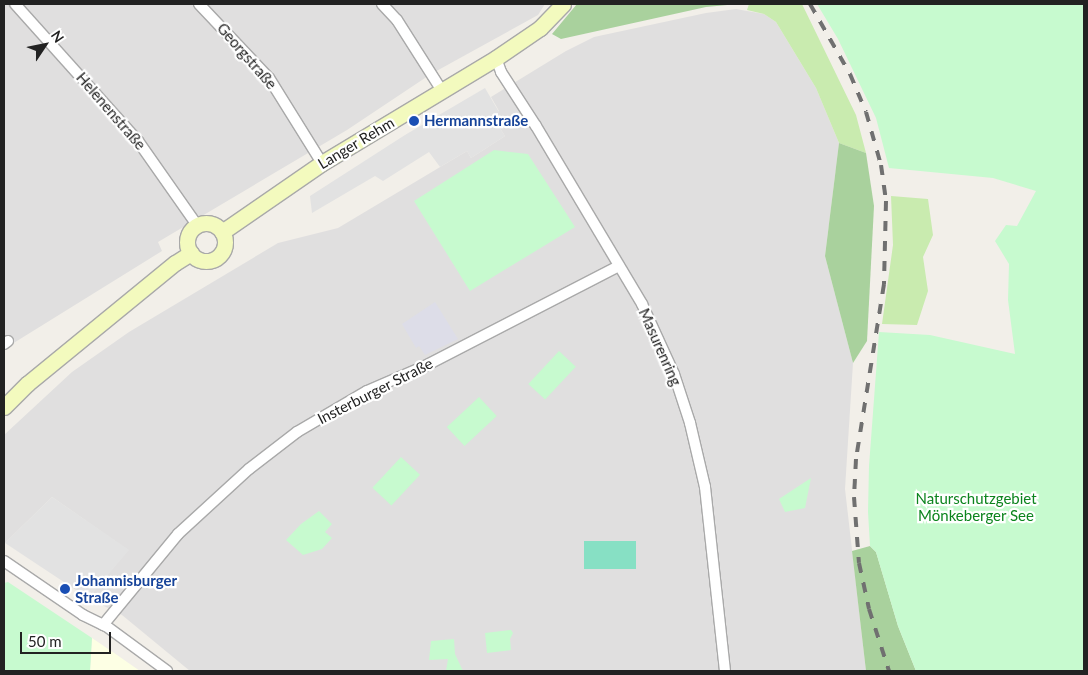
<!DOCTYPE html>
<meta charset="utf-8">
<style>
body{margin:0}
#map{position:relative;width:1088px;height:675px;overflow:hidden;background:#f2efe9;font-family:Lato,sans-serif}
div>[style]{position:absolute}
.residential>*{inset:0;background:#e0dfdf}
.education>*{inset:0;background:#fdffe4}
.grass>*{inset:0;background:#c9ebaf}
.forest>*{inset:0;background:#a9d19d}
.park>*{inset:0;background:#c7facf;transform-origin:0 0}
.pitch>*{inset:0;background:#87e0c4;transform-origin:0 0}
.parking>*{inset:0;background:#e2e2e2}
.plaza>*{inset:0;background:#dddde8}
.roads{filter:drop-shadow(1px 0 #a9a9a9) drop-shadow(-1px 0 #a9a9a9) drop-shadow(0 1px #a9a9a9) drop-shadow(0 -1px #a9a9a9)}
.street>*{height:10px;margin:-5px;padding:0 5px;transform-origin:5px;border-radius:5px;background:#fff}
.secondary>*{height:15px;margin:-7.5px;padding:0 7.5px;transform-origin:7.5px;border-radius:7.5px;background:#f3fabe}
.secondary>.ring{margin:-7.5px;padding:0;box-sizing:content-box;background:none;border:15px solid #f3fabe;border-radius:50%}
.rail>*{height:4px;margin-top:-2px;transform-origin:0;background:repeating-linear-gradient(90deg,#707070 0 10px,transparent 0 20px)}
.dots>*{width:14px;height:14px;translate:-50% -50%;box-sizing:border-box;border:2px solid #fff;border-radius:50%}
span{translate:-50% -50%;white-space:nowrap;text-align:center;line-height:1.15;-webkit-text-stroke:4.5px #fff;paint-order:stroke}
.street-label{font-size:15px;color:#222}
.transit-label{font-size:15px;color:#164399;font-weight:700}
.left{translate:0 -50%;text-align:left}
.park-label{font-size:15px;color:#0c841e}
.frame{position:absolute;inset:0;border:5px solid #222;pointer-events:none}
.north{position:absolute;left:20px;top:20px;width:50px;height:50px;-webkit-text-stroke:4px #fff;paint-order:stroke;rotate:56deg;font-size:14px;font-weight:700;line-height:20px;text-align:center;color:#222}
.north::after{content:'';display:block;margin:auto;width:18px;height:22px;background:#222;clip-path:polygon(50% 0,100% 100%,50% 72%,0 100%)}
.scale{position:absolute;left:20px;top:632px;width:91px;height:22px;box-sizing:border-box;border:2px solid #222;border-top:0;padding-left:6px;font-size:15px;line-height:18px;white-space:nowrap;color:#222;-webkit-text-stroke:4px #fff;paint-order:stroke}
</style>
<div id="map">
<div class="residential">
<div style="clip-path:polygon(4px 4px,545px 4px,538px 15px,431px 74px,347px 130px,158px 242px,162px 251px,4px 349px)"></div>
<div style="clip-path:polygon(736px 9px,764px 14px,776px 22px,816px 88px,839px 143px,825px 256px,853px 363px,845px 489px,866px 671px,190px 671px,122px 615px,88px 598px,128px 550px,52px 497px,5px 543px,4px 542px,4px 435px,72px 372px,129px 332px,278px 243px,338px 228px,467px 151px,471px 158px,505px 136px,492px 116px,499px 111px,491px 97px,566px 51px,594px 37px,706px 13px)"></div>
</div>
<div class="education">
<div style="clip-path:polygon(92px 638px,117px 655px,140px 671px,90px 671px)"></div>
</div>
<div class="grass">
<div style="clip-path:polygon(749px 4px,802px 4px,856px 115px,866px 153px,839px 143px,816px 88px,776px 22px,764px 14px,747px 10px)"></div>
<div style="clip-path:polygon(891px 196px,928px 199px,933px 235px,923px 257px,928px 291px,917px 325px,882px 324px,893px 245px)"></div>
</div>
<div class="forest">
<div style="clip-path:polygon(577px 4px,738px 4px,706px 7px,561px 39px,552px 34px)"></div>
<div style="clip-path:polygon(839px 143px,866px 153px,874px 206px,867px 341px,853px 363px,825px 256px)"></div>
<div style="clip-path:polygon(870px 546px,876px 552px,898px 626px,916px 671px,866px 671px,852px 551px)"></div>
</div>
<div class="park">
<div style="clip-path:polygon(817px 4px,1084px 4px,1084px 671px,916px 671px,898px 626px,876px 552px,870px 546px,868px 512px,869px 466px,879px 332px,930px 335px,1015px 354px,1008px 300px,1009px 264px,995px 241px,1006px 225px,1017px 226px,1036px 191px,993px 178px,889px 168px,876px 118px,838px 39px)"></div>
<div style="clip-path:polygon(494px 150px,528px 154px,575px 227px,470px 291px,414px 201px)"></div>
<div style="left:559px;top:351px;width:23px;height:45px;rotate:43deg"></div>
<div style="left:479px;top:397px;width:26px;height:44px;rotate:47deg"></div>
<div style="left:401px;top:457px;width:26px;height:42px;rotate:43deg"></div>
<div style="clip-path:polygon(811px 478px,805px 508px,785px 512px,779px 499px)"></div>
<div style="clip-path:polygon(319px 511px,332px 524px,325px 532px,332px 538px,322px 549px,303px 555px,286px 540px,301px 524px)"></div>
<div style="clip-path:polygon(8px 582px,92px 638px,90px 671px,4px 671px,4px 583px)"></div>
<div style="clip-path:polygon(511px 630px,513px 633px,510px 639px,511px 650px,487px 653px,485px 633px)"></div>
<div style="clip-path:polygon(454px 639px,455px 654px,463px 671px,446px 671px,448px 659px,429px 660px,431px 641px)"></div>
</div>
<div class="pitch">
<div style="left:636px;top:541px;width:28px;height:52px;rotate:90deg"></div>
</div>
<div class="parking">
<div style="clip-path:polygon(485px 88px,499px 112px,492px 116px,505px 136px,471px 158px,467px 151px,440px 167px,429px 152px,383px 181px,375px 176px,312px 213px,310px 196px,405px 135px)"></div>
<div style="clip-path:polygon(52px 497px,129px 550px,88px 598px,5px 543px)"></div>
</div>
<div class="plaza">
<div style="clip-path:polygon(435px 302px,458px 339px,425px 355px,419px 346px,416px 348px,402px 324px)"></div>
</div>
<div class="roads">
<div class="street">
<div style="left:15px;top:4px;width:184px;rotate:48.1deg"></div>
<div style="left:138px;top:141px;width:103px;rotate:54.9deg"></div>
<div style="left:199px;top:4px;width:102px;rotate:46.6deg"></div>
<div style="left:269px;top:78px;width:100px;rotate:58.1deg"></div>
<div style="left:382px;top:4px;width:22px;rotate:47deg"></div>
<div style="left:397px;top:20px;width:84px;rotate:57.6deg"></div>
<div style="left:496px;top:58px;width:15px;rotate:70deg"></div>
<div style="left:501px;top:72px;width:64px;rotate:57.1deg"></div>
<div style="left:536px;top:126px;width:207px;rotate:59.2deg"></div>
<div style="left:642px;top:304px;width:77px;rotate:65.4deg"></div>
<div style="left:674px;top:374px;width:52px;rotate:71.9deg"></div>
<div style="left:690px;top:423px;width:66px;rotate:76.8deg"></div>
<div style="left:705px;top:487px;width:185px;rotate:83.8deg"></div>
<div style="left:4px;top:344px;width:5px;rotate:-37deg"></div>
<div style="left:4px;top:561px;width:96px;rotate:34.4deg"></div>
<div style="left:83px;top:615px;width:25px;rotate:26deg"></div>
<div style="left:106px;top:626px;width:76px;rotate:36.4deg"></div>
<div style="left:103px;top:625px;width:118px;rotate:-50.5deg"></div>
<div style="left:178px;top:534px;width:96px;rotate:-42.5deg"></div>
<div style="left:249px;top:469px;width:61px;rotate:-37.6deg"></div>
<div style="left:297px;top:432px;width:81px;rotate:-30.4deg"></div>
<div style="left:367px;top:391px;width:63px;rotate:-23.3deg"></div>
<div style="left:425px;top:366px;width:218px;rotate:-27.3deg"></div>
</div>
<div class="secondary">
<div class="ring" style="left:187px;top:223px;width:23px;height:23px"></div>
<div style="left:222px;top:232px;width:121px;rotate:-34.6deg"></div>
<div style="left:322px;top:163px;width:203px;rotate:-31.1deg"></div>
<div style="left:496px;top:58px;width:53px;rotate:-34.3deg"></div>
<div style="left:540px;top:28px;width:33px;rotate:-46deg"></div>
<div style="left:4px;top:407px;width:33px;rotate:-45deg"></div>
<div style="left:27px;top:384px;width:191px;rotate:-39.3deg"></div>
<div style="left:175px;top:263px;width:19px;rotate:-32deg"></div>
</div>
</div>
<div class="rail">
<div style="left:810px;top:4px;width:81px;rotate:60.3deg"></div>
<div style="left:850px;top:74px;width:41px;rotate:67.2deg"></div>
<div style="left:866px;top:112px;width:55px;rotate:74.2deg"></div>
<div style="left:881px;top:165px;width:36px;rotate:82deg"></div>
<div style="left:886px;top:201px;width:83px;rotate:91.4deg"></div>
<div style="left:884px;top:284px;width:177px;rotate:99.1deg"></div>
<div style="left:856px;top:459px;width:38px;rotate:93deg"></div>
<div style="left:854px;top:497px;width:66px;rotate:85.7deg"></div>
<div style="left:859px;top:563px;width:47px;rotate:77.7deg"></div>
<div style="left:869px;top:609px;width:65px;rotate:72.1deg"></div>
</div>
<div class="dots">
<div style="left:414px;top:121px;background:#1a4fb4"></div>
<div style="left:65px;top:589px;background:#1a4fb4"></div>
</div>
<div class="street-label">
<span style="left:247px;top:56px;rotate:49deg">Georgstraße</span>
<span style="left:111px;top:111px;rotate:49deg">Helenenstraße</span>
<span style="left:356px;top:143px;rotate:-31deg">Langer Rehm</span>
<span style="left:660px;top:347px;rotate:66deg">Masurenring</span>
<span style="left:375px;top:391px;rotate:-27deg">Insterburger Straße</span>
</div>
<div class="transit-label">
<span class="left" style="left:424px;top:121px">Hermannstraße</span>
<span class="left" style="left:75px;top:589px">Johannisburger<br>Straße</span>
</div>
<div class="park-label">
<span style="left:976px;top:507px">Naturschutzgebiet<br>Mönkeberger See</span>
</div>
<div class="frame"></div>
<div class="north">N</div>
<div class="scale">50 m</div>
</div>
